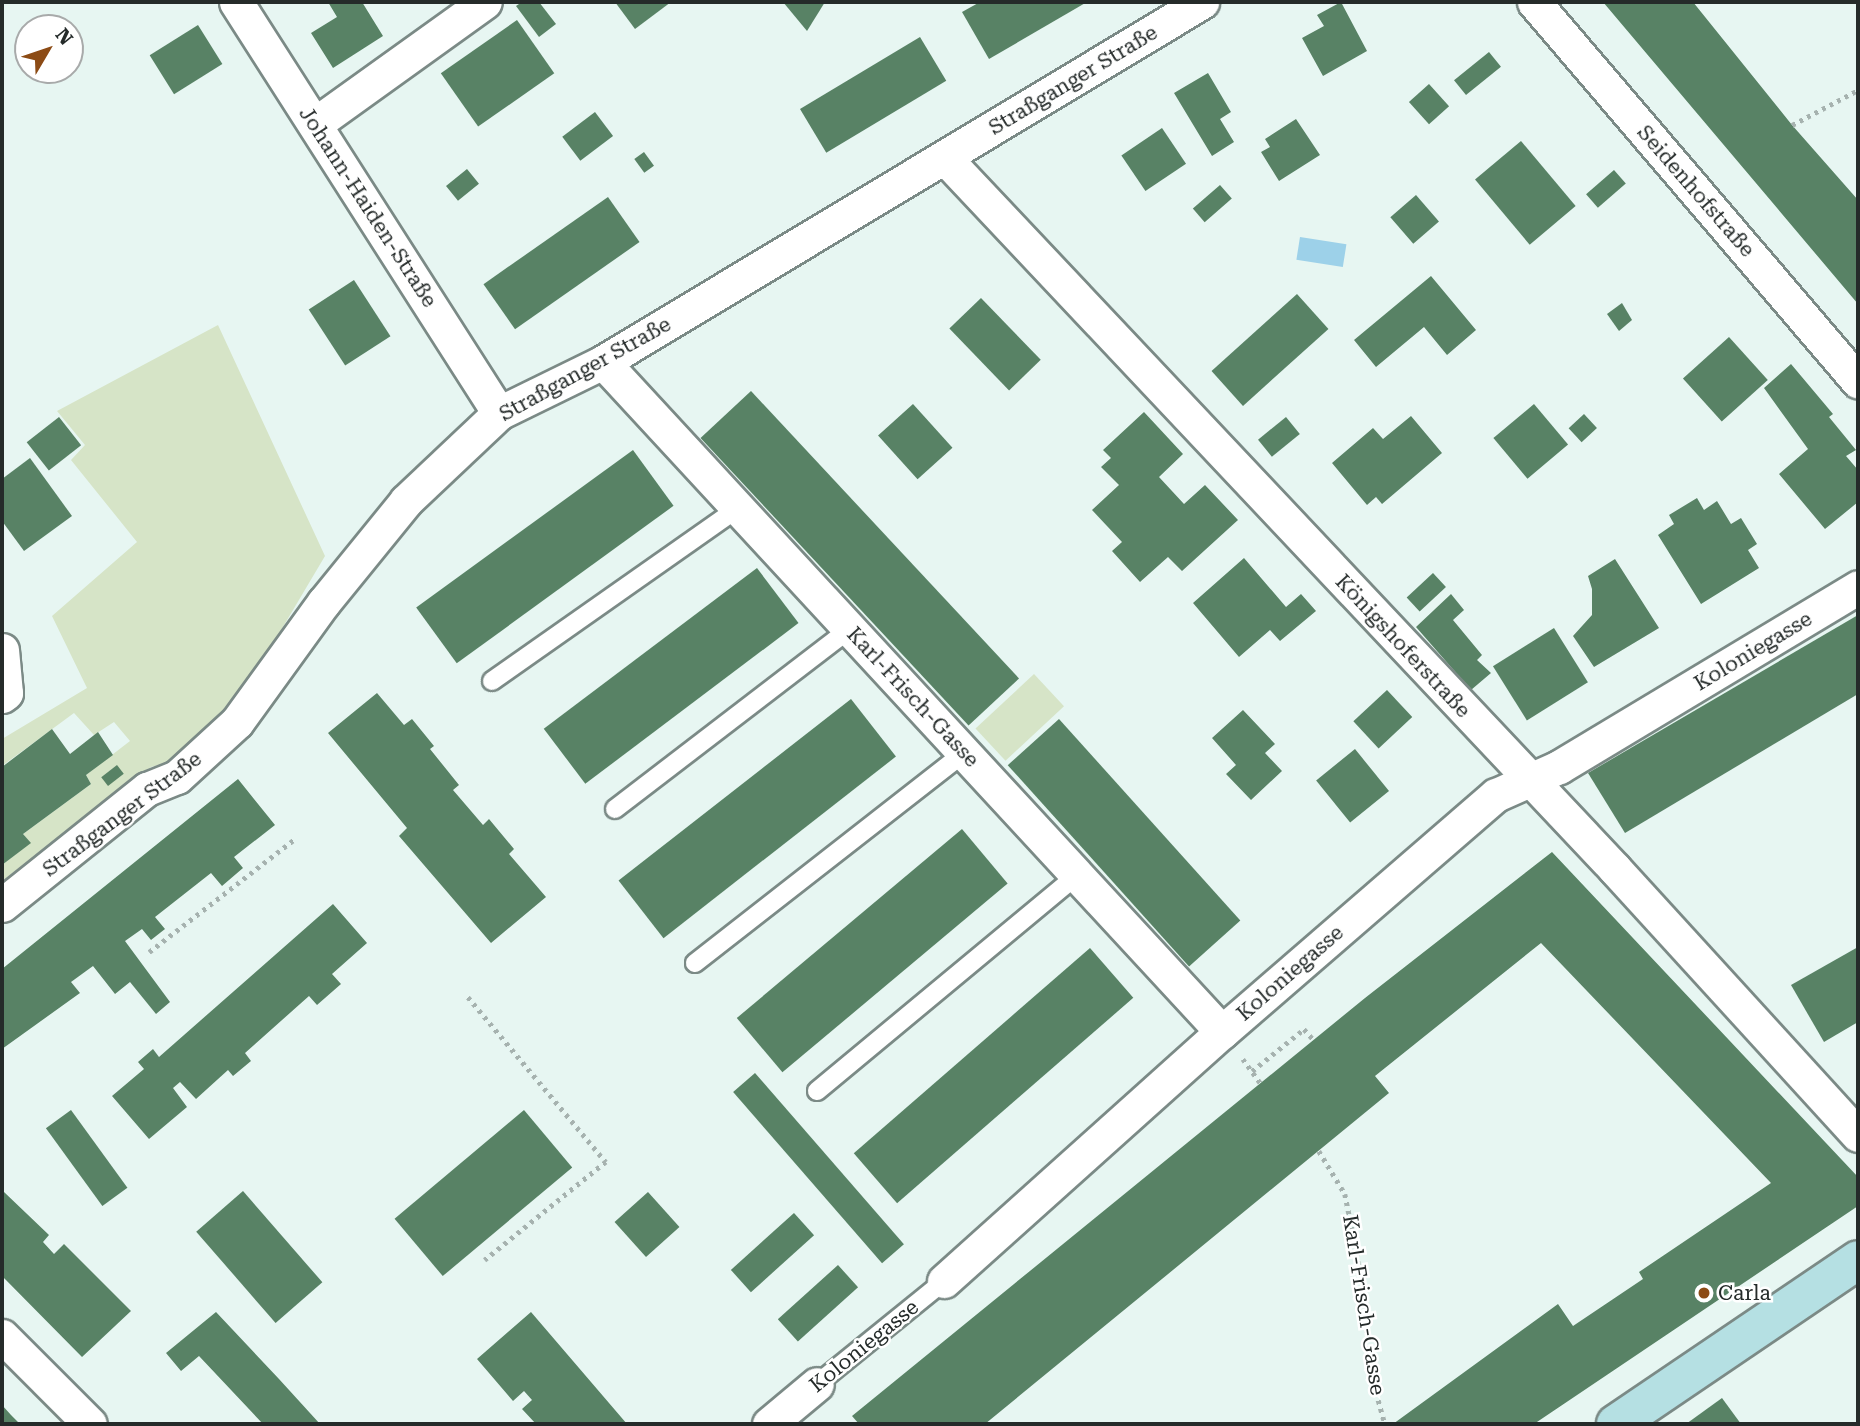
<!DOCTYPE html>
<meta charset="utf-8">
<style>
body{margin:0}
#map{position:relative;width:1860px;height:1426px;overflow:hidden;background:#e7f6f2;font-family:"Roboto Serif",serif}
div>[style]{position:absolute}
.green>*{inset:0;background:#d6e4c7;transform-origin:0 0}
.water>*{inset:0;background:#9dd1e9;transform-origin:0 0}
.building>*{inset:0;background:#588265;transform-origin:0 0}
.path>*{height:4.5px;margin-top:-2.25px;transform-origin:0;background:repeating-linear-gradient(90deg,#a6b2af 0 3.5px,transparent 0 8.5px)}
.roads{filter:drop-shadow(2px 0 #7b8a86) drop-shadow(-2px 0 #7b8a86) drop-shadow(0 2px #7b8a86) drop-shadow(0 -2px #7b8a86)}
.lane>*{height:18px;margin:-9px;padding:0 9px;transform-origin:9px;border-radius:9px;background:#fff}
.street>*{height:33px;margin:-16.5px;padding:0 16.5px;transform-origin:16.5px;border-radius:16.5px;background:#fff}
.secondary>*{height:38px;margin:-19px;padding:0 19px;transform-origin:19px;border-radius:19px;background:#b5e0e3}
.dots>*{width:19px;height:19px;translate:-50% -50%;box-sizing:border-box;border:4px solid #fff;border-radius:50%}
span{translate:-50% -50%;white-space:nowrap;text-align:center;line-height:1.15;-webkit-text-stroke:5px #fff;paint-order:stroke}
.street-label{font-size:21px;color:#252b2a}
.poi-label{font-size:21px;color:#252b2a}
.left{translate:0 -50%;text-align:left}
.frame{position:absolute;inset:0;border:4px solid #252b2a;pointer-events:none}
.north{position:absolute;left:14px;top:14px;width:70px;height:70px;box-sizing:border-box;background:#fff;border:2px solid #a8aaaa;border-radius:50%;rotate:51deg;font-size:19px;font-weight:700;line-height:28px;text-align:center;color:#252b2a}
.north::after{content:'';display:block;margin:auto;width:24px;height:32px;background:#8c4b15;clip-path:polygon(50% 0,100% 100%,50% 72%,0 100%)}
</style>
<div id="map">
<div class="green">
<div style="clip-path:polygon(218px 325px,325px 556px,239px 701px,167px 763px,151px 767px,2px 881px,2px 865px,30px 843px,23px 834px,91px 784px,86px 775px,130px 741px,114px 722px,94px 735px,74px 713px,2px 766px,2px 739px,87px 688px,52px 616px,137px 542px,71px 460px,85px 445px,57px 411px)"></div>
<div style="left:1034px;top:674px;width:44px;height:80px;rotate:47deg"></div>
</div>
<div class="water">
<div style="left:1300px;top:237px;width:47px;height:23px;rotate:9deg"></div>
</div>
<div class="building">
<div style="clip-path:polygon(328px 2px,362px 2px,383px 36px,333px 68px,311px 33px,337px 17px)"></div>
<div style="clip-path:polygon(522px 2px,539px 2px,556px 24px,539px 37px,516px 6px)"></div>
<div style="clip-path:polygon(615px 2px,671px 2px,635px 29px)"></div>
<div style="clip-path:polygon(783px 2px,825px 2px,807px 31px)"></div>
<div style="clip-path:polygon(980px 2px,1087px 2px,989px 59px,962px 12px)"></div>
<div style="clip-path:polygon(1341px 2px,1367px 51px,1323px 76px,1302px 38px,1324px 26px,1317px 15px)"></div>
<div style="clip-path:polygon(1603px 2px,1693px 2px,1792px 125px,1858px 200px,1858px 304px)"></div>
<div style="left:517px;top:20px;width:65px;height:93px;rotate:55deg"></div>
<div style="left:198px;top:25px;width:46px;height:57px;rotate:58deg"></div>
<div style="left:920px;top:37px;width:51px;height:140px;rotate:59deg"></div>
<div style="left:1489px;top:52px;width:19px;height:45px;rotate:51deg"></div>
<div style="clip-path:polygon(1208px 73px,1231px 112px,1220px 119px,1234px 142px,1212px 156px,1174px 93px)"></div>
<div style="left:1429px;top:84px;width:30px;height:27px;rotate:48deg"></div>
<div style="left:595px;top:112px;width:30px;height:41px;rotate:53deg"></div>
<div style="clip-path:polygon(1296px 119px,1320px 155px,1279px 181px,1261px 152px,1270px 147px,1265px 139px)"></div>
<div style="left:1162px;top:128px;width:43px;height:49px;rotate:56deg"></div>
<div style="left:1521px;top:141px;width:85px;height:60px;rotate:50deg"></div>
<div style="left:644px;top:152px;width:17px;height:12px;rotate:54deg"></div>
<div style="left:467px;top:169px;width:19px;height:27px;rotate:51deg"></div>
<div style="left:1614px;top:170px;width:18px;height:37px;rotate:49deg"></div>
<div style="left:1220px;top:185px;width:18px;height:36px;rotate:49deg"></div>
<div style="left:1416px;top:195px;width:35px;height:34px;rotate:49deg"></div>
<div style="left:608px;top:197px;width:55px;height:152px;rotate:55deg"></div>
<div style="clip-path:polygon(1431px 276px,1476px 330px,1447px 355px,1424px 327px,1376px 367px,1354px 340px)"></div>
<div style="left:354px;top:280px;width:67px;height:54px;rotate:57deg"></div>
<div style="left:1297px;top:294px;width:47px;height:115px;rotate:48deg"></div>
<div style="left:981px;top:298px;width:86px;height:44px;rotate:46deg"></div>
<div style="clip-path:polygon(1622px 303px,1632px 320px,1619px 331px,1607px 314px)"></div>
<div style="left:1729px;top:337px;width:58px;height:62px;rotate:48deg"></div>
<div style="clip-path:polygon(1791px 364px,1833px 414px,1829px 417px,1856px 450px,1846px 456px,1858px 470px,1858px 502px,1825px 529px,1779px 474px,1808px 449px,1764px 388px)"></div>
<div style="left:751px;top:391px;width:393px;height:69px;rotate:47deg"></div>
<div style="left:913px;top:404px;width:59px;height:47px;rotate:48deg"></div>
<div style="left:1534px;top:404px;width:53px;height:53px;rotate:50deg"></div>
<div style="clip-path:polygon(1144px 412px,1183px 454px,1159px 477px,1184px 504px,1205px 485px,1238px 520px,1182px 571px,1168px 557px,1140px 582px,1112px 551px,1122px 542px,1092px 510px,1119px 485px,1101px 467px,1111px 458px,1103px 450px)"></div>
<div style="left:1584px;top:414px;width:19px;height:21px;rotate:47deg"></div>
<div style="clip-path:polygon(1411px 416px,1442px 453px,1382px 504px,1376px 497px,1367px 505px,1332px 463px,1373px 428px,1383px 439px)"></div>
<div style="left:59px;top:417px;width:36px;height:41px;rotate:52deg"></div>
<div style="left:1286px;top:417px;width:22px;height:36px;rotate:51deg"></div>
<div style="left:633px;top:450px;width:69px;height:268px;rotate:54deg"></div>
<div style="clip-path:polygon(30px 458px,72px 516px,24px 551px,2px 521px,2px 479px)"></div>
<div style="clip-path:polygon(1697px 498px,1704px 510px,1717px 501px,1731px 524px,1741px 518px,1757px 544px,1748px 550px,1759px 568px,1701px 604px,1658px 535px,1674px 524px,1669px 515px)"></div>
<div style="clip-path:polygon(1244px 558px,1286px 607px,1301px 594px,1316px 611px,1280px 641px,1270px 630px,1239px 657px,1193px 603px)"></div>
<div style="clip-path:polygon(1615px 559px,1659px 628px,1594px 667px,1573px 636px,1592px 615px,1592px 589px,1588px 576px)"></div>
<div style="left:757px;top:568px;width:69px;height:267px;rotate:53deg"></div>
<div style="left:1433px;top:573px;width:19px;height:36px;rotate:47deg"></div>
<div style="clip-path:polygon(1451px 594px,1464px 610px,1453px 620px,1482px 655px,1477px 660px,1491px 673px,1471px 690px,1416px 627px)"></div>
<div style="clip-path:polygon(1858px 615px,1858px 694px,1625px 833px,1588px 773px)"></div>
<div style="left:1554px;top:628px;width:64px;height:72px;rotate:58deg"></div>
<div style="left:1387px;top:690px;width:37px;height:46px;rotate:47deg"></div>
<div style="clip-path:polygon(377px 693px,404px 725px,412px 719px,434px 746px,430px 749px,459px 785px,453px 790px,483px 825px,489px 819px,514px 849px,509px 854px,546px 897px,491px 943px,399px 836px,407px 828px,328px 733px)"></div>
<div style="left:851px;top:699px;width:73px;height:295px;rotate:52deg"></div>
<div style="clip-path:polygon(1243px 710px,1275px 744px,1265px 753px,1282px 771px,1251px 800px,1226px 774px,1236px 765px,1212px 738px)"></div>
<div style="left:1059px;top:719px;width:271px;height:69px;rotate:48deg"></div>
<div style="clip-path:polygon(52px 729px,70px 754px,98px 732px,113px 755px,86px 775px,91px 784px,23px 834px,31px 843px,2px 865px,2px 767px)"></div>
<div style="left:1355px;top:749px;width:54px;height:50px;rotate:51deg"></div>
<div style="left:117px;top:765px;width:11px;height:20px;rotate:52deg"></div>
<div style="clip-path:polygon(238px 779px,275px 825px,234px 857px,243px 868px,222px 886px,211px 873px,155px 917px,165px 929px,151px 940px,142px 929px,125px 941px,170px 1002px,156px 1014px,130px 982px,115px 994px,93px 966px,71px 982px,80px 993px,2px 1049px,2px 969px)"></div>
<div style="left:962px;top:829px;width:71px;height:294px;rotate:50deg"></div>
<div style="clip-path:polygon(1552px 852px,1858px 1177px,1858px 1206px,1534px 1424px,1393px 1424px,1558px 1304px,1573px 1326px,1643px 1279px,1639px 1272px,1771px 1183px,1541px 943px,1375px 1076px,1389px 1093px,985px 1424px,859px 1424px,852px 1416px,1365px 998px)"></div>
<div style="clip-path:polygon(333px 904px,367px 943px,332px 974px,341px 984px,317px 1005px,309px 996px,245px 1053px,251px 1061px,233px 1076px,228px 1070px,196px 1099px,180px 1082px,173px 1088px,187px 1107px,149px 1139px,112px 1096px,144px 1069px,138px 1062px,153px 1049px,159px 1057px)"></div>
<div style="clip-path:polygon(1858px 947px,1858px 1022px,1824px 1042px,1791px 985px)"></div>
<div style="left:1090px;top:948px;width:66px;height:313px;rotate:49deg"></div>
<div style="left:755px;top:1073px;width:227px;height:29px;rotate:49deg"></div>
<div style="left:71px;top:1110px;width:96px;height:31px;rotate:54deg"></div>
<div style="left:524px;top:1110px;width:75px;height:169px;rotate:50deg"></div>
<div style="left:243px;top:1191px;width:121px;height:62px;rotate:49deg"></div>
<div style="clip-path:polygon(4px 1192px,49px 1235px,43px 1242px,54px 1254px,64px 1244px,131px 1311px,82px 1357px,2px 1276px)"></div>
<div style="left:648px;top:1192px;width:47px;height:45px;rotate:48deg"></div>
<div style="left:794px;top:1213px;width:30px;height:85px;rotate:48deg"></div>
<div style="left:838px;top:1265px;width:30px;height:81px;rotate:48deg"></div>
<div style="clip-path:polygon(216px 1312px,279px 1379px,320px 1424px,263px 1424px,199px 1356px,181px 1371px,166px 1353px)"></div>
<div style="clip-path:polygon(531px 1312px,627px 1424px,536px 1424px,522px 1409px,532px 1400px,524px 1391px,513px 1401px,477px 1359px)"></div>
<div style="clip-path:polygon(1722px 1398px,1741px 1424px,1686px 1424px)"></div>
<div style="clip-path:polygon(2px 1405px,11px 1415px,20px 1424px,2px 1424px)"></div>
</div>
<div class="path">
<div style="left:1792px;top:125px;width:75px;rotate:-27.9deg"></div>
<div style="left:149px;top:952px;width:186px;rotate:-37.8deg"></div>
<div style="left:468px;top:997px;width:215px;rotate:50.1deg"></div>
<div style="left:606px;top:1162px;width:156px;rotate:141deg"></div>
<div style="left:1243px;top:1059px;width:31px;rotate:54deg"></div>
<div style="left:1252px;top:1071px;width:67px;rotate:-38.9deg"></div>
<div style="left:1304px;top:1029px;width:15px;rotate:48deg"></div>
<div style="left:1319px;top:1151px;width:50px;rotate:58.8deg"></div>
<div style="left:1345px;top:1194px;width:60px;rotate:78.5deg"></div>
<div style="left:1357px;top:1253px;width:132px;rotate:82.6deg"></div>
<div style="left:1374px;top:1384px;width:41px;rotate:74.6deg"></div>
</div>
<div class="roads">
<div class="lane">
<div style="left:492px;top:681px;width:301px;rotate:-35.1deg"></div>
<div style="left:615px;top:809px;width:296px;rotate:-37.5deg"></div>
<div style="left:695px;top:963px;width:341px;rotate:-38deg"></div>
<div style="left:817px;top:1091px;width:338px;rotate:-39.7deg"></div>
<div style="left:817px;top:1384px;width:164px;rotate:-39deg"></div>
</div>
<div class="street">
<div style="left:236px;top:2px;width:488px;rotate:57.4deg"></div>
<div style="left:1534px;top:2px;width:499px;rotate:49.5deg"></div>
<div style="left:315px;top:124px;width:209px;rotate:-35.7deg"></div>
<div style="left:945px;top:158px;width:977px;rotate:46.7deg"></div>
<div style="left:1615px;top:869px;width:360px;rotate:47.6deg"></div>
<div style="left:603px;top:362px;width:912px;rotate:47.27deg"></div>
<div style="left:2px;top:650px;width:43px;rotate:84.7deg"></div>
<div style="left:6px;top:693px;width:5px;rotate:143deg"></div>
<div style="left:2px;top:905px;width:186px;rotate:-38.7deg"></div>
<div style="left:147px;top:789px;width:32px;rotate:-22deg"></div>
<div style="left:177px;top:777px;width:81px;rotate:-42.5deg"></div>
<div style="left:237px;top:722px;width:148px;rotate:-54.1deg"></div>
<div style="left:324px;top:602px;width:130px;rotate:-50.9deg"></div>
<div style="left:406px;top:501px;width:128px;rotate:-43.4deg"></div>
<div style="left:499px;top:413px;width:116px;rotate:-26.1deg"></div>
<div style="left:603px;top:362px;width:699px;rotate:-31.01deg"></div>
<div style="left:944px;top:1281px;width:373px;rotate:-41.9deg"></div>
<div style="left:1222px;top:1032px;width:362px;rotate:-40.9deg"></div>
<div style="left:1496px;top:795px;width:69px;rotate:-24deg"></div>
<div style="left:1559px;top:767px;width:349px;rotate:-31deg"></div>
<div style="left:2px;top:1336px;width:124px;rotate:45deg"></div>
<div style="left:769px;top:1424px;width:62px;rotate:-39.8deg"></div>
</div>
<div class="secondary">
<div style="left:1616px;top:1424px;width:292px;rotate:-34.1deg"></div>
</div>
</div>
<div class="dots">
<div style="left:1704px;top:1293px;background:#8c4b15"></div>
</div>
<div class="street-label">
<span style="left:1073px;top:80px;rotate:-31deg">Straßganger Straße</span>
<span style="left:1696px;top:191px;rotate:49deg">Seidenhofstraße</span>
<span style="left:368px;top:207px;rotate:57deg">Johann-Haiden-Straße</span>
<span style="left:585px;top:369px;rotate:-29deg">Straßganger Straße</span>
<span style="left:1403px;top:646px;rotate:47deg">Königshoferstraße</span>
<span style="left:1753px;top:651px;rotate:-31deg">Koloniegasse</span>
<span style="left:913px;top:697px;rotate:47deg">Karl-Frisch-Gasse</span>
<span style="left:122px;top:814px;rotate:-37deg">Straßganger Straße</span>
<span style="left:1290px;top:973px;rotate:-41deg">Koloniegasse</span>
<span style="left:1364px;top:1305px;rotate:81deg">Karl-Frisch-Gasse</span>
<span style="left:864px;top:1346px;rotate:-39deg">Koloniegasse</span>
</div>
<div class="poi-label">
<span class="left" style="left:1718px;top:1293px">Carla</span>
</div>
<div class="frame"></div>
<div class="north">N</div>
</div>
